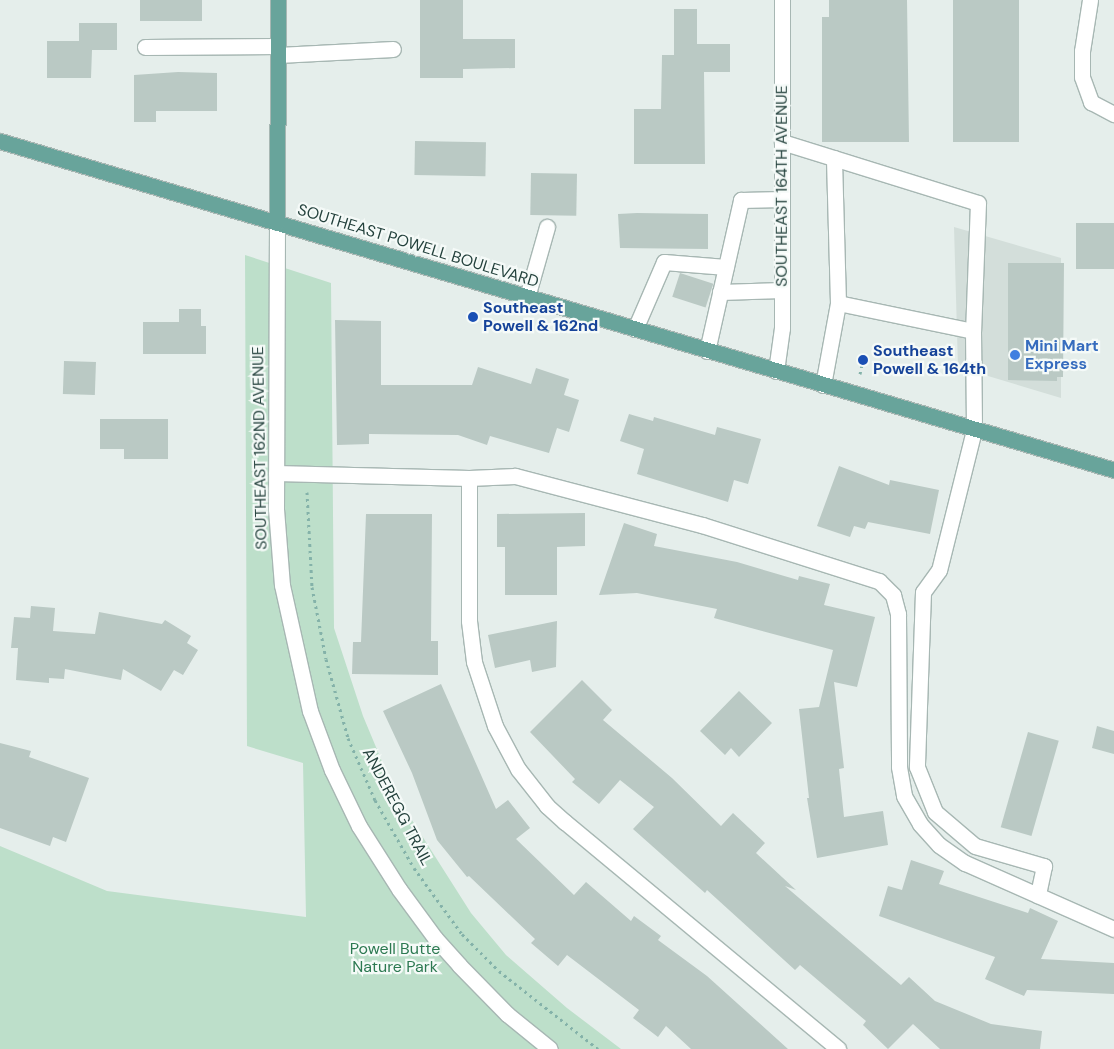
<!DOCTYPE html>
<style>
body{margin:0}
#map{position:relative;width:1114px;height:1049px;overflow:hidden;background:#e5eeeb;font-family:"DM Sans",sans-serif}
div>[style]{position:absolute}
.built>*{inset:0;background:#d3deda}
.green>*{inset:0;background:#bddfca}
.building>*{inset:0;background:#bac9c4;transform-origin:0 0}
.path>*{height:3px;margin-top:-1.5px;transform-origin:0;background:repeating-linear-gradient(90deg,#84b2a9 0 2.5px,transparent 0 6.5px)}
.roads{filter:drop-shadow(1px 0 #a7b7b3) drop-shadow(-1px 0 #a7b7b3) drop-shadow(0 1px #a7b7b3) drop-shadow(0 -1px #a7b7b3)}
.minor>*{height:15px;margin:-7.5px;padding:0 7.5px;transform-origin:7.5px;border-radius:7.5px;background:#fff}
.major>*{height:15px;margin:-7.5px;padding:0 7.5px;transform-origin:7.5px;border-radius:7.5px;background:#68a49b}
.dots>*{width:14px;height:14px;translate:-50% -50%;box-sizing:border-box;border:2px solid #f5faf8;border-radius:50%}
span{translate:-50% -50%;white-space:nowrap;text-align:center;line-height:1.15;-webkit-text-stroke:4.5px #f5faf8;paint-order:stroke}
.street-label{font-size:16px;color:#23413c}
.transit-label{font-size:16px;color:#164399;font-weight:700}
.left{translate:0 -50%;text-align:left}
.shop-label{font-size:16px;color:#366cbe;font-weight:700}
.park-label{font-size:16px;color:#2c7951}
</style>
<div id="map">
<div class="built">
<div style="clip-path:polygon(954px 227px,1061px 258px,1061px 398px,958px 367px)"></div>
</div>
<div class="green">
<div style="clip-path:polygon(245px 255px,331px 283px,334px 628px,363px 716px,396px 795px,471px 913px,506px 955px,567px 1008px,621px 1049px,0 1049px,0 846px,107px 891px,306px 917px,303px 763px,247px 746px)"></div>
</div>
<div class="building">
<div style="left:140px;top:0;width:62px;height:21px"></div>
<div style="clip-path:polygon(420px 0,463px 0,463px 39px,515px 39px,515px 68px,463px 69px,463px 78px,420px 78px)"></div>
<div style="clip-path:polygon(829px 0,907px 0,909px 142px,822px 142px,822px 17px,829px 17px)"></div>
<div style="left:953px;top:0;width:66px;height:142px"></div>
<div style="clip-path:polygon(674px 9px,697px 9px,697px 44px,730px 44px,730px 72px,704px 72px,705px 164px,634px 164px,634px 109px,661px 109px,662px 55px,674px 55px)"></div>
<div style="clip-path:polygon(79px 23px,117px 23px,117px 50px,92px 50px,91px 78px,47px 78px,47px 41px,79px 41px)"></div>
<div style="clip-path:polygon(178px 72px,217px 73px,217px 111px,156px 111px,156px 122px,134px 122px,134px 75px)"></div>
<div style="left:415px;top:141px;width:71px;height:34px;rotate:1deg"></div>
<div style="left:531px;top:173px;width:46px;height:42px;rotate:1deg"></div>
<div style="clip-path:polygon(637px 213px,708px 214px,708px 249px,620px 248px,618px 214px)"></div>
<div style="left:1076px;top:223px;width:38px;height:46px"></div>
<div style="clip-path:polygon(1008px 263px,1064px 263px,1063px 377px,1057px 377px,1057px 381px,1008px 380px)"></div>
<div style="left:680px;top:273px;width:35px;height:25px;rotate:18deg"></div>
<div style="clip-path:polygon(179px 309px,201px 309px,201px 326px,206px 326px,206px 354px,143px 354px,143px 322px,179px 322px)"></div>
<div style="clip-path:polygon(335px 320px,381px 321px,381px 385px,472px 385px,478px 367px,531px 384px,536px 368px,569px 379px,564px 395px,579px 400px,569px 432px,557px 428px,549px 453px,490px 436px,487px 445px,458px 435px,369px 434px,369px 444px,337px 445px)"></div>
<div style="left:64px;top:361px;width:32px;height:33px;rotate:2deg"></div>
<div style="clip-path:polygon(629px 414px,653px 421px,654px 417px,715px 435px,717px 427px,761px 439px,748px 484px,734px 480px,728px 502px,637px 474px,644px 449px,620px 441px)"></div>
<div style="clip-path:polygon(100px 419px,168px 419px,168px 459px,124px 459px,124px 449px,100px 449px)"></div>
<div style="clip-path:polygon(839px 466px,889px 485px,890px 480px,939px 490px,930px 534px,868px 522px,865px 529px,854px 526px,850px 537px,817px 526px)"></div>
<div style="clip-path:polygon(585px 513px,585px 546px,557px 547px,557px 595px,505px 595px,505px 547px,497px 547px,497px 514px)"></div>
<div style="clip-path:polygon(366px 514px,432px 514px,431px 641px,438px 641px,438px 675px,352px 674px,353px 642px,361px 642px)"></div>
<div style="clip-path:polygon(624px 523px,657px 534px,654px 546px,737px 562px,798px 580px,799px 576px,830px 584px,824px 605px,875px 617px,857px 687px,834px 682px,844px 768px,839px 769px,844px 817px,883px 811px,888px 845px,817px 858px,807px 798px,809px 798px,799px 709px,819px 707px,833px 650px,714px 618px,717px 609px,637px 593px,599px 595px)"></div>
<div style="clip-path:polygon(31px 606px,55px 608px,53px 631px,95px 634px,99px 612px,162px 624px,165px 620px,191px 636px,187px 643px,198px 650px,183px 675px,174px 670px,161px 691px,123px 669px,121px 680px,65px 669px,64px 679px,49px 678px,49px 683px,16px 680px,18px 648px,11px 648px,14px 617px,30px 618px)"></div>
<div style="clip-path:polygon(557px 621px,556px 667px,532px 672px,530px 660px,495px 668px,488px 635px)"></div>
<div style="clip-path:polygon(582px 680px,612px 710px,603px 720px,672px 778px,721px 826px,733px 813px,765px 843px,756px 853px,796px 890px,785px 886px,901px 985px,909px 977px,935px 1001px,991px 1024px,1042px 1031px,1040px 1049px,940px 1049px,913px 1024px,888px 1049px,863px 1025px,866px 1021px,800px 965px,795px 970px,707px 890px,705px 893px,633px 829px,654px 807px,620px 780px,599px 804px,572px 782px,575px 779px,530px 732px)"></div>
<div style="clip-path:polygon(441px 684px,496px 809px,508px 800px,530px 828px,516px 839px,574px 895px,586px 882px,631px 921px,634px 916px,661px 936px,658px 940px,707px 976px,788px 1049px,691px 1049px,666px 1026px,658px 1037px,633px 1018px,639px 1010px,567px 955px,558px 966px,531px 943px,535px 939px,469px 876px,467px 877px,437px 840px,412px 773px,383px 711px)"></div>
<div style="clip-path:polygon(739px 691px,772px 723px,739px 757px,731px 748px,725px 755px,700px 731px)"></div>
<div style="clip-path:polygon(1097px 726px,1114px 731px,1114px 754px,1092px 748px)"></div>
<div style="left:1028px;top:732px;width:32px;height:99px;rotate:16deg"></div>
<div style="clip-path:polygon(0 743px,31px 751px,29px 757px,89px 778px,66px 842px,53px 837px,50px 846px,0 828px)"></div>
<div style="clip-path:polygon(911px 860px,944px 871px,939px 884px,1028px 913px,1030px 908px,1058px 921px,1041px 959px,1114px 963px,1114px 994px,1027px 990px,1024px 996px,985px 979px,995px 957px,879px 916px,888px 886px,902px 890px)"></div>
</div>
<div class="path">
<div style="left:860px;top:374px;width:14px;rotate:-78deg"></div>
<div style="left:307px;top:492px;width:95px;rotate:87deg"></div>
<div style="left:312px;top:587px;width:73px;rotate:79deg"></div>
<div style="left:326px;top:659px;width:82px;rotate:74.4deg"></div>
<div style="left:348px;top:738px;width:68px;rotate:66.5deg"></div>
<div style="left:375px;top:800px;width:78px;rotate:60.2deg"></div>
<div style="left:414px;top:868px;width:82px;rotate:54deg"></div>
<div style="left:462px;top:934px;width:52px;rotate:45deg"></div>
<div style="left:499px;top:971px;width:126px;rotate:38.2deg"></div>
</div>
<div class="roads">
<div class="minor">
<div style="left:1090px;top:0;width:52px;rotate:98.9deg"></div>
<div style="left:1082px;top:51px;width:26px;rotate:90deg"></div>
<div style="left:1082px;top:77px;width:27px;rotate:70deg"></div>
<div style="left:1091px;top:102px;width:26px;rotate:28deg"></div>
<div style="left:145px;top:47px;width:133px;rotate:-0.4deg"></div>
<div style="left:278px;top:55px;width:115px;rotate:-3deg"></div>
<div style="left:782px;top:142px;width:205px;rotate:17.3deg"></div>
<div style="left:978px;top:203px;width:128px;rotate:92.2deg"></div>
<div style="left:973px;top:331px;width:99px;rotate:89.4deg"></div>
<div style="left:974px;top:430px;width:144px;rotate:104deg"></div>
<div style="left:939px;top:570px;width:27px;rotate:126deg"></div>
<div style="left:923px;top:592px;width:175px;rotate:92deg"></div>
<div style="left:917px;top:767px;width:48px;rotate:68.2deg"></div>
<div style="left:935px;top:812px;width:52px;rotate:40.4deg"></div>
<div style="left:975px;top:846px;width:72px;rotate:16.2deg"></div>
<div style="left:1044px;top:866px;width:30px;rotate:102deg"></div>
<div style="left:277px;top:223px;width:286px;rotate:90.2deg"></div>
<div style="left:276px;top:509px;width:76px;rotate:85.5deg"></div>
<div style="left:282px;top:585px;width:129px;rotate:77.5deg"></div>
<div style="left:310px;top:711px;width:63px;rotate:69.6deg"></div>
<div style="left:332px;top:770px;width:62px;rotate:64.3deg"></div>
<div style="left:359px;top:826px;width:75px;rotate:57.6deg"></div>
<div style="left:399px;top:889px;width:61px;rotate:53.7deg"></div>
<div style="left:435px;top:938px;width:36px;rotate:48deg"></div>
<div style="left:459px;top:965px;width:69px;rotate:45.6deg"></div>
<div style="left:507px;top:1014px;width:55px;rotate:39.1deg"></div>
<div style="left:720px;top:292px;width:62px;rotate:-1.8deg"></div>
<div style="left:527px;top:297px;width:73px;rotate:-74.1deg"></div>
<div style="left:838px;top:303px;width:138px;rotate:11.7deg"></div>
<div style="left:635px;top:329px;width:73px;rotate:-66.6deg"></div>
<div style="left:664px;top:262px;width:62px;rotate:4.6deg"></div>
<div style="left:707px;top:351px;width:155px;rotate:-77.3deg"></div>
<div style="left:741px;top:200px;width:41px;rotate:-1.4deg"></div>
<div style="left:776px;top:371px;width:43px;rotate:-82.1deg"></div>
<div style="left:782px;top:328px;width:328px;rotate:-90deg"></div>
<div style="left:823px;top:385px;width:83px;rotate:-79.6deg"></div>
<div style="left:838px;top:303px;width:145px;rotate:-91.6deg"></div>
<div style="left:276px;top:473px;width:193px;rotate:1.5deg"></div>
<div style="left:469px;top:478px;width:46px;rotate:-2.5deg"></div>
<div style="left:515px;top:476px;width:193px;rotate:14.7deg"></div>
<div style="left:702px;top:525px;width:186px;rotate:17.6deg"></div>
<div style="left:879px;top:581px;width:20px;rotate:45deg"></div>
<div style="left:893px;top:595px;width:20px;rotate:75deg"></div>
<div style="left:898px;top:614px;width:153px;rotate:89.6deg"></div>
<div style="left:899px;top:767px;width:29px;rotate:80deg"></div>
<div style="left:904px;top:796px;width:32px;rotate:60deg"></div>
<div style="left:920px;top:824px;width:28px;rotate:48deg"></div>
<div style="left:939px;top:845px;width:32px;rotate:35deg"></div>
<div style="left:965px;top:863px;width:163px;rotate:23.9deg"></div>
<div style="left:469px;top:478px;width:143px;rotate:90deg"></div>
<div style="left:469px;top:621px;width:41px;rotate:83deg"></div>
<div style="left:474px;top:662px;width:67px;rotate:71.8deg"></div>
<div style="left:495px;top:726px;width:49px;rotate:61.9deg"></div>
<div style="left:518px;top:769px;width:47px;rotate:51.9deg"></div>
<div style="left:547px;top:806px;width:24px;rotate:42deg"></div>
<div style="left:565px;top:822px;width:355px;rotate:39.7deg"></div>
</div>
<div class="major">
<div style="left:0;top:141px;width:1162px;rotate:16.45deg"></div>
<div style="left:277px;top:223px;width:223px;rotate:-89.7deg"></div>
</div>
</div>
<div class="dots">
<div style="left:473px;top:317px;background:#1a4fb4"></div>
<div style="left:1015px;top:355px;background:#3f7fe0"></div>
<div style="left:863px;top:360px;background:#1a4fb4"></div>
</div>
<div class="street-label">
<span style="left:782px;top:186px;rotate:-90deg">SOUTHEAST 164TH AVENUE</span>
<span style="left:418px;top:246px;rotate:17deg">SOUTHEAST POWELL BOULEVARD</span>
<span style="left:260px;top:448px;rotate:-91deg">SOUTHEAST 162ND AVENUE</span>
<span style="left:397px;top:807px;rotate:62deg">ANDEREGG TRAIL</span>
</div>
<div class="transit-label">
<span class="left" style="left:483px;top:317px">Southeast<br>Powell &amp; 162nd</span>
<span class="left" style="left:873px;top:360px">Southeast<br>Powell &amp; 164th</span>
</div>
<div class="shop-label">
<span class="left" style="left:1025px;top:355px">Mini Mart<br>Express</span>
</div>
<div class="park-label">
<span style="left:395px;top:958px">Powell Butte<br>Nature Park</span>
</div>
</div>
